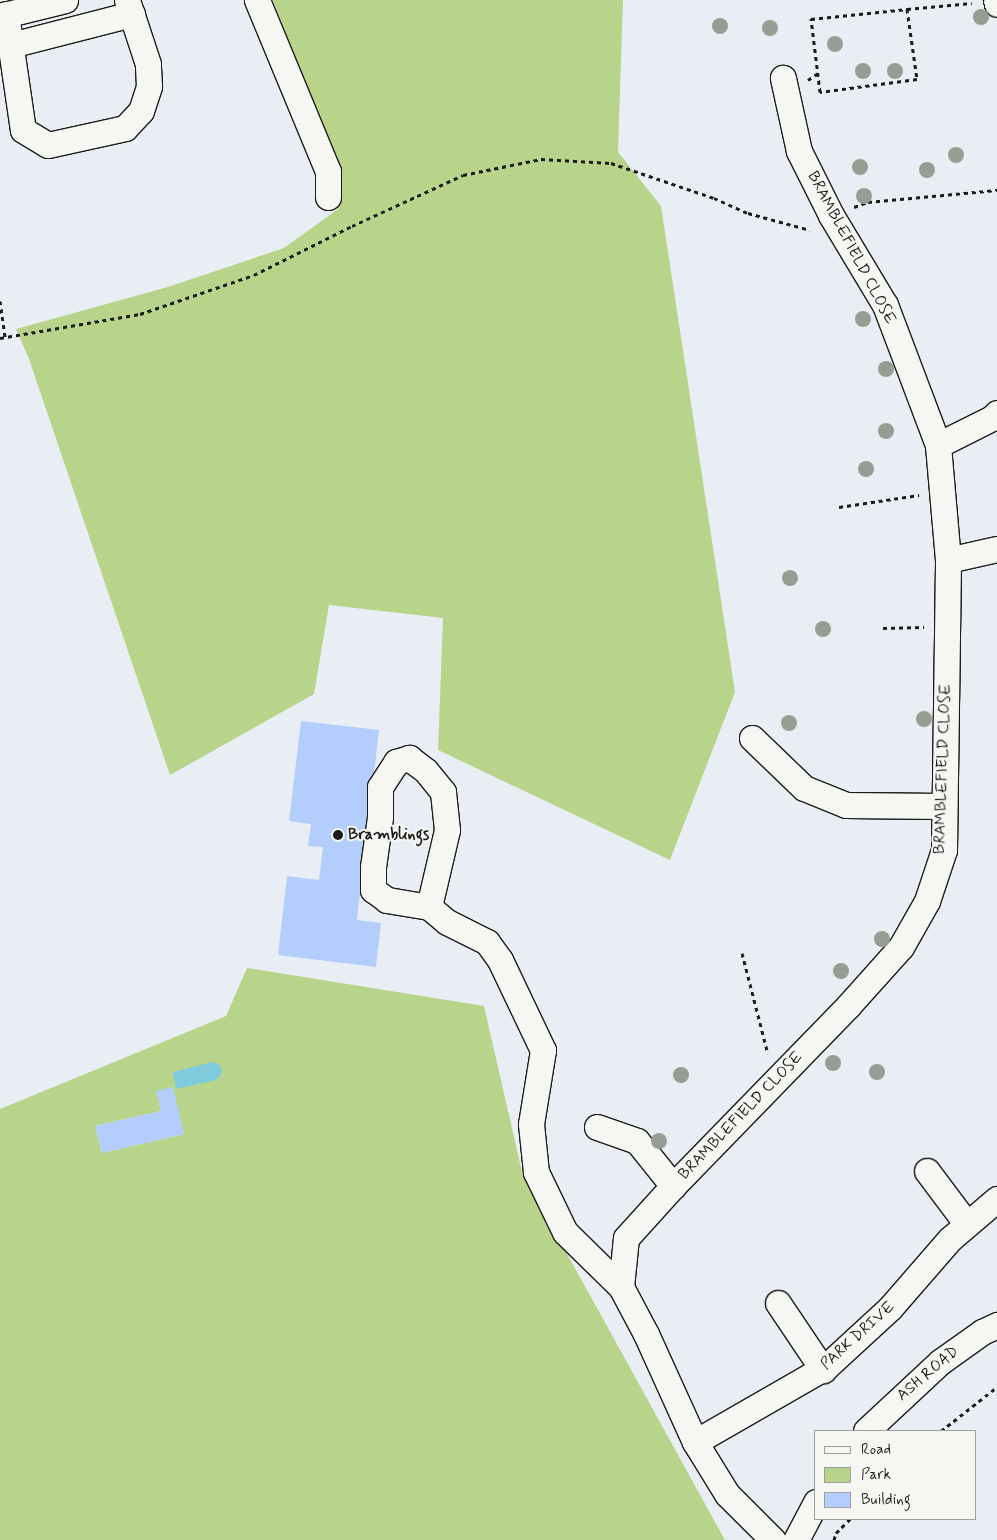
<!DOCTYPE html>
<style>
body{margin:0}
#map{position:relative;width:997px;height:1540px;overflow:hidden;background:#e9eef4;font-family:Mynerve,sans-serif}
div>[style]{position:absolute}
.green>*{inset:0;background:#b8d48b}
.water>*{inset:0;background:#7ecbde}
.building>*{inset:0;background:#b3cefc}
.path>*{height:3px;margin-top:-1.5px;transform-origin:0;background:repeating-linear-gradient(90deg,#1c1c1c 0 4px,transparent 0 8px)}
.roads{filter:drop-shadow(1px 0 #1c1c1c) drop-shadow(-1px 0 #1c1c1c) drop-shadow(0 1px #1c1c1c) drop-shadow(0 -1px #1c1c1c)}
.minor>*{height:25px;margin:-12.5px;padding:0 12.5px;transform-origin:12.5px;border-radius:12.5px;background:#f6f6f2}
.trees>*{width:16px;height:16px;margin:-8px;border-radius:50%;background:#969e93}
.dots>*{width:14px;height:14px;translate:-50% -50%;box-sizing:border-box;border:2px solid #f6f6f2;border-radius:50%}
span{translate:-50% -50%;white-space:nowrap;text-align:center;line-height:1.15;-webkit-text-stroke:4px #f6f6f2;paint-order:stroke}
.street-label{font-size:16px;color:#1c1c1c}
.poi-label{font-size:16px;color:#1c1c1c;font-weight:700}
.left{translate:0 -50%;text-align:left}
.legend{position:absolute;left:814px;top:1430px;width:162px;height:90px;box-sizing:border-box;background:#f6f6f2;border:1px solid #9f9f9c;margin:0;padding:6px 9px;list-style:none;font-size:15px;color:#1c1c1c}
.legend li{display:flex;align-items:center;gap:10px;height:25px}
.legend b{width:25px;border:1px solid #9f9f9c}
</style>
<div id="map">
<div class="green">
<div style="clip-path:polygon(273px 0,623px 0,618px 152px,661px 206px,735px 692px,670px 860px,438px 750px,443px 618px,329px 605px,314px 694px,170px 775px,29px 359px,16px 329px,168px 287px,284px 248px,338px 209px,339px 172px)"></div>
<div style="clip-path:polygon(evenodd,247px 968px,484px 1006px,522px 1172px,725px 1540px,0 1540px,0 1109px,226px 1016px,247px 968px,161px 1111px,184px 1134px,102px 1153px,95px 1126px,161px 1111px)"></div>
</div>
<div class="water">
<div style="clip-path:polygon(212px 1062px,218px 1064px,222px 1069px,221px 1075px,216px 1080px,176px 1089px,173px 1072px)"></div>
</div>
<div class="building">
<div style="clip-path:polygon(301px 721px,379px 730px,357px 920px,381px 923px,376px 967px,278px 955px,287px 876px,319px 880px,323px 847px,308px 846px,311px 824px,289px 821px)"></div>
<div style="clip-path:polygon(173px 1087px,184px 1134px,102px 1153px,95px 1126px,161px 1111px,156px 1091px)"></div>
</div>
<div class="path">
<div style="left:907px;top:9px;width:71px;rotate:81.9deg"></div>
<div style="left:917px;top:79px;width:98px;rotate:172.4deg"></div>
<div style="left:820px;top:92px;width:74px;rotate:-97deg"></div>
<div style="left:811px;top:19px;width:97px;rotate:-5.9deg"></div>
<div style="left:907px;top:9px;width:65px;rotate:-5.3deg"></div>
<div style="left:808px;top:80px;width:12px;rotate:-35deg"></div>
<div style="left:854px;top:207px;width:15px;rotate:-20deg"></div>
<div style="left:868px;top:202px;width:130px;rotate:-5.3deg"></div>
<div style="left:0;top:301px;width:37px;rotate:82deg"></div>
<div style="left:0;top:338px;width:142px;rotate:-9.7deg"></div>
<div style="left:140px;top:314px;width:120px;rotate:-18.9deg"></div>
<div style="left:254px;top:275px;width:110px;rotate:-26.6deg"></div>
<div style="left:352px;top:226px;width:122px;rotate:-24.7deg"></div>
<div style="left:463px;top:175px;width:80px;rotate:-11.6deg"></div>
<div style="left:541px;top:159px;width:70px;rotate:3.3deg"></div>
<div style="left:611px;top:163px;width:109px;rotate:18.8deg"></div>
<div style="left:714px;top:198px;width:37px;rotate:24deg"></div>
<div style="left:748px;top:213px;width:64px;rotate:15.3deg"></div>
<div style="left:839px;top:507px;width:81px;rotate:-8.5deg"></div>
<div style="left:883px;top:628px;width:41px;rotate:-1.4deg"></div>
<div style="left:742px;top:953px;width:104px;rotate:75.6deg"></div>
<div style="left:941px;top:1431px;width:71px;rotate:-38.2deg"></div>
<div style="left:834px;top:1540px;width:7px;rotate:-74deg"></div>
<div style="left:836px;top:1533px;width:20px;rotate:-45deg"></div>
</div>
<div class="roads">
<div class="minor">
<div style="left:257px;top:0;width:185px;rotate:67.5deg"></div>
<div style="left:328px;top:171px;width:26px;rotate:90deg"></div>
<div style="left:996px;top:0;width:4px;rotate:76deg"></div>
<div style="left:6px;top:14px;width:117px;rotate:81.7deg"></div>
<div style="left:23px;top:130px;width:29px;rotate:31deg"></div>
<div style="left:48px;top:145px;width:79px;rotate:-12.4deg"></div>
<div style="left:125px;top:128px;width:23px;rotate:-47deg"></div>
<div style="left:141px;top:111px;width:26px;rotate:-72deg"></div>
<div style="left:149px;top:86px;width:22px;rotate:-93deg"></div>
<div style="left:148px;top:64px;width:67px;rotate:-108.2deg"></div>
<div style="left:0;top:16px;width:67px;rotate:-13.8deg"></div>
<div style="left:11px;top:45px;width:125px;rotate:-14.4deg"></div>
<div style="left:938px;top:445px;width:60px;rotate:-26.6deg"></div>
<div style="left:992px;top:418px;width:7px;rotate:-45deg"></div>
<div style="left:948px;top:560px;width:50px;rotate:-12.7deg"></div>
<div style="left:752px;top:738px;width:72px;rotate:43.9deg"></div>
<div style="left:804px;top:788px;width:45px;rotate:22deg"></div>
<div style="left:846px;top:805px;width:97px;rotate:0.6deg"></div>
<div style="left:429px;top:907px;width:43px;rotate:-170.5deg"></div>
<div style="left:387px;top:900px;width:17px;rotate:-144deg"></div>
<div style="left:373px;top:890px;width:23px;rotate:-90deg"></div>
<div style="left:373px;top:867px;width:50px;rotate:-82deg"></div>
<div style="left:380px;top:817px;width:30px;rotate:-90deg"></div>
<div style="left:380px;top:787px;width:30px;rotate:-57deg"></div>
<div style="left:396px;top:762px;width:14px;rotate:-17deg"></div>
<div style="left:409px;top:758px;width:21px;rotate:37deg"></div>
<div style="left:426px;top:771px;width:27px;rotate:51deg"></div>
<div style="left:443px;top:792px;width:38px;rotate:84deg"></div>
<div style="left:447px;top:830px;width:79px;rotate:103.2deg"></div>
<div style="left:429px;top:907px;width:23px;rotate:40deg"></div>
<div style="left:447px;top:922px;width:45px;rotate:26.6deg"></div>
<div style="left:487px;top:942px;width:22px;rotate:54deg"></div>
<div style="left:500px;top:960px;width:100px;rotate:64.5deg"></div>
<div style="left:543px;top:1050px;width:75px;rotate:99.2deg"></div>
<div style="left:531px;top:1124px;width:48px;rotate:84.1deg"></div>
<div style="left:536px;top:1172px;width:67px;rotate:64.2deg"></div>
<div style="left:565px;top:1232px;width:78px;rotate:44.5deg"></div>
<div style="left:597px;top:1127px;width:42px;rotate:19.3deg"></div>
<div style="left:637px;top:1141px;width:58px;rotate:51.3deg"></div>
<div style="left:927px;top:1171px;width:65px;rotate:53.1deg"></div>
<div style="left:778px;top:1303px;width:81px;rotate:56.1deg"></div>
<div style="left:866px;top:1431px;width:101px;rotate:-43deg"></div>
<div style="left:940px;top:1362px;width:52px;rotate:-35.5deg"></div>
<div style="left:982px;top:1332px;width:17px;rotate:-25deg"></div>
<div style="left:695px;top:1442px;width:152px;rotate:-29.9deg"></div>
<div style="left:827px;top:1366px;width:86px;rotate:-42.6deg"></div>
<div style="left:890px;top:1308px;width:91px;rotate:-49deg"></div>
<div style="left:950px;top:1239px;width:62px;rotate:-40.4deg"></div>
<div style="left:773px;top:1540px;width:65px;rotate:-135deg"></div>
<div style="left:727px;top:1494px;width:61px;rotate:-121.6deg"></div>
<div style="left:695px;top:1442px;width:119px;rotate:-114.4deg"></div>
<div style="left:646px;top:1334px;width:53px;rotate:-118deg"></div>
<div style="left:621px;top:1287px;width:49px;rotate:-84.2deg"></div>
<div style="left:626px;top:1238px;width:70px;rotate:-47.9deg"></div>
<div style="left:673px;top:1186px;width:251px;rotate:-45.8deg"></div>
<div style="left:848px;top:1006px;width:79px;rotate:-48.1deg"></div>
<div style="left:901px;top:947px;width:53px;rotate:-60.5deg"></div>
<div style="left:927px;top:901px;width:54px;rotate:-71.6deg"></div>
<div style="left:944px;top:850px;width:290px;rotate:-89.2deg"></div>
<div style="left:948px;top:560px;width:115px;rotate:-95deg"></div>
<div style="left:938px;top:445px;width:150px;rotate:-110.7deg"></div>
<div style="left:885px;top:305px;width:105px;rotate:-121deg"></div>
<div style="left:831px;top:215px;width:72px;rotate:-116.6deg"></div>
<div style="left:799px;top:151px;width:75px;rotate:-102.4deg"></div>
<div style="left:796px;top:1540px;width:43px;rotate:-62.2deg"></div>
</div>
</div>
<div class="trees">
<div style="left:981px;top:17px"></div>
<div style="left:720px;top:26px"></div>
<div style="left:770px;top:28px"></div>
<div style="left:835px;top:44px"></div>
<div style="left:863px;top:71px"></div>
<div style="left:895px;top:71px"></div>
<div style="left:956px;top:155px"></div>
<div style="left:860px;top:167px"></div>
<div style="left:927px;top:170px"></div>
<div style="left:864px;top:196px"></div>
<div style="left:863px;top:319px"></div>
<div style="left:886px;top:369px"></div>
<div style="left:886px;top:431px"></div>
<div style="left:866px;top:469px"></div>
<div style="left:790px;top:578px"></div>
<div style="left:823px;top:629px"></div>
<div style="left:924px;top:719px"></div>
<div style="left:789px;top:723px"></div>
<div style="left:882px;top:939px"></div>
<div style="left:841px;top:971px"></div>
<div style="left:833px;top:1063px"></div>
<div style="left:877px;top:1072px"></div>
<div style="left:681px;top:1075px"></div>
<div style="left:659px;top:1141px"></div>
</div>
<div class="dots">
<div style="left:338px;top:835px;background:#1c1c1c"></div>
</div>
<div class="street-label">
<span style="left:851px;top:248px;rotate:62deg">BRAMBLEFIELD CLOSE</span>
<span style="left:943px;top:769px;rotate:-88deg">BRAMBLEFIELD CLOSE</span>
<span style="left:741px;top:1116px;rotate:-46deg">BRAMBLEFIELD CLOSE</span>
<span style="left:858px;top:1336px;rotate:-42deg">PARK DRIVE</span>
<span style="left:928px;top:1374px;rotate:-40deg">ASH ROAD</span>
</div>
<div class="poi-label">
<span class="left" style="left:348px;top:835px">Bramblings</span>
</div>
<ul class="legend">
<li><b style="height:6px;background:#f6f6f2"></b>Road</li>
<li><b style="height:14px;background:#b8d48b"></b>Park</li>
<li><b style="height:14px;background:#b3cefc"></b>Building</li>
</ul>
</div>
